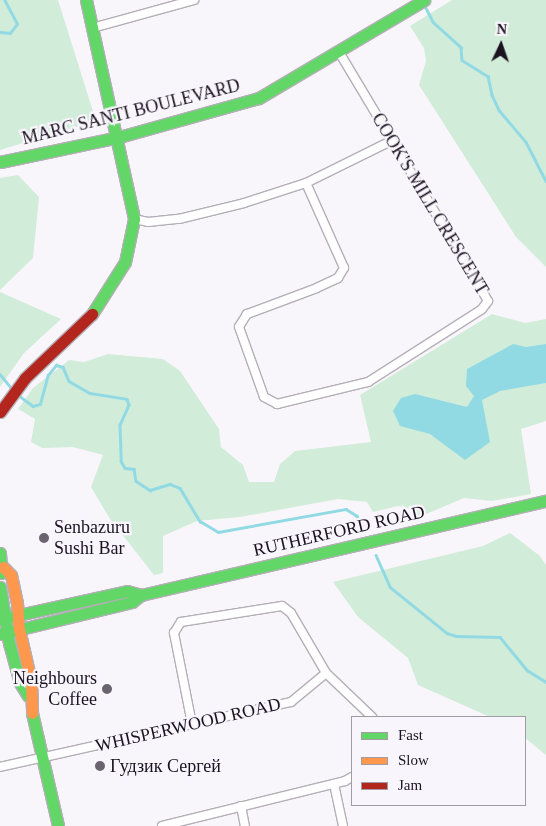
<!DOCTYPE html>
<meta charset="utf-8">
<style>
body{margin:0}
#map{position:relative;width:546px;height:826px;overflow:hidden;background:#f9f6fb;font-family:Georgia,serif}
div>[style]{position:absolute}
.green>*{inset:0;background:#d1ecd9}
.water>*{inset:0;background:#91dae4}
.stream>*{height:2.5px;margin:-1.25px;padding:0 1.25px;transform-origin:1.25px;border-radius:1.25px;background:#91dae4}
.roads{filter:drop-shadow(1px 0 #b4afb7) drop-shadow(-1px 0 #b4afb7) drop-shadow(0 1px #b4afb7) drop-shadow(0 -1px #b4afb7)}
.street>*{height:8px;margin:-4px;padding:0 4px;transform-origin:4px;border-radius:4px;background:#fefefe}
.fast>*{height:11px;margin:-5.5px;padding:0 5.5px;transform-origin:5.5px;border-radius:5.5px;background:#63d668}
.slow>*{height:11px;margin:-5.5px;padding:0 5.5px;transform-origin:5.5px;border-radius:5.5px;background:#ff974d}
.jam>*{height:11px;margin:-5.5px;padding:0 5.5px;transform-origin:5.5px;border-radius:5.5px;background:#b3261e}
.dots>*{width:14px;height:14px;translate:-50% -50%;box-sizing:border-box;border:2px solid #f9f5fc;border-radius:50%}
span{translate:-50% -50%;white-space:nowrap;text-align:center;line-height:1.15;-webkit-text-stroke:4.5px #f9f5fc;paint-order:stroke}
.street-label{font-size:18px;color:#1b1420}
.poi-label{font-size:18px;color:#1b1420}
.left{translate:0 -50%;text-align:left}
.right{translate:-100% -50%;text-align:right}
.legend{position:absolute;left:351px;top:716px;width:175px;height:90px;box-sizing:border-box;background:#f9f5fc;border:1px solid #a09ba4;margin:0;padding:6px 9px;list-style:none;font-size:15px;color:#1b1420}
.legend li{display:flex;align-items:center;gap:10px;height:25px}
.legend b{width:25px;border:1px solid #a09ba4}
.north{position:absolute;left:476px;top:20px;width:50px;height:50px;-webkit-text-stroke:4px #f9f5fc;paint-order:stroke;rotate:3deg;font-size:14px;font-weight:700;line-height:20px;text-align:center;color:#1b1420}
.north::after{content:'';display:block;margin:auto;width:18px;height:22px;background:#1b1420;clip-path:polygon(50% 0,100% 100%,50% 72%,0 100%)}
</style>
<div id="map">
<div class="green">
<div style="clip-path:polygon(0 0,58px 0,96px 121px,0 150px)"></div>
<div style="clip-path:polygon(452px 0,546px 0,546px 267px,516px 237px,419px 85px,426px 61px,424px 48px,410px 26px)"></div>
<div style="clip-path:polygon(18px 175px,39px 197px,33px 258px,0 290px,0 178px)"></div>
<div style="clip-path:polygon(0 292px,61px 319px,24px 353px,0 387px)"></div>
<div style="clip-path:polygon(492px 314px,525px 323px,546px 319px,546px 421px,521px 429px,531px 494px,492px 501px,464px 498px,419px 517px,412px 509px,398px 506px,373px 512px,367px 502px,338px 499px,240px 517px,197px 521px,163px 536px,163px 573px,154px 575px,110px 519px,91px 487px,103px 455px,73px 447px,42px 448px,31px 442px,35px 419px,18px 409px,33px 388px,69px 360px,84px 362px,108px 354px,163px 359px,180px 371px,219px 429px,221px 447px,243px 465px,249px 482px,274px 482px,280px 464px,295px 451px,371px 442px,360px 395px)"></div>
<div style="clip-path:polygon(510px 533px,540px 556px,546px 565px,546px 755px,525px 738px,525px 717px,490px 717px,418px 685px,408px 658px,358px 617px,333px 582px,483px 546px)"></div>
</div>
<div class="water">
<div style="clip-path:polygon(513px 344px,526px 347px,546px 344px,546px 383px,500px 391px,482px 400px,490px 442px,465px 460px,430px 434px,400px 426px,393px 411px,401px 398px,415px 394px,467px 407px,474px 396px,466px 386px,467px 369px)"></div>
</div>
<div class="stream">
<div style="left:424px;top:4px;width:20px;rotate:63deg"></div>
<div style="left:433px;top:22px;width:38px;rotate:42deg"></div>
<div style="left:461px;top:47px;width:13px;rotate:86deg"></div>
<div style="left:462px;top:60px;width:31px;rotate:32deg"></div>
<div style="left:488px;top:76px;width:19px;rotate:78deg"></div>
<div style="left:492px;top:95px;width:17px;rotate:65deg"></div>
<div style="left:499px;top:110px;width:42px;rotate:49.8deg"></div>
<div style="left:526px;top:142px;width:44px;rotate:62.9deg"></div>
<div style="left:0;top:32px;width:10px;rotate:6deg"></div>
<div style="left:10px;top:33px;width:11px;rotate:-52deg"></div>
<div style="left:17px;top:24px;width:27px;rotate:-118deg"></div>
<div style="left:0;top:374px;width:21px;rotate:51deg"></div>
<div style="left:17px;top:394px;width:20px;rotate:37deg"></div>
<div style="left:33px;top:406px;width:7px;rotate:-16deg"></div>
<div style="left:40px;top:404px;width:30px;rotate:-75deg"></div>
<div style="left:48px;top:375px;width:13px;rotate:-51deg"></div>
<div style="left:56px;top:365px;width:7px;rotate:16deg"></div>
<div style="left:63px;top:367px;width:15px;rotate:67deg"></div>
<div style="left:69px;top:381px;width:24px;rotate:30deg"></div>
<div style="left:90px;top:393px;width:37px;rotate:9deg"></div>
<div style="left:127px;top:399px;width:6px;rotate:72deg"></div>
<div style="left:129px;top:405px;width:22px;rotate:114deg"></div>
<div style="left:120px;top:425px;width:36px;rotate:88deg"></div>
<div style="left:121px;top:461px;width:8px;rotate:60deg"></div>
<div style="left:125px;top:468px;width:9px;rotate:6deg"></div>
<div style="left:134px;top:469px;width:12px;rotate:81deg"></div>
<div style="left:136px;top:481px;width:17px;rotate:33deg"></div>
<div style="left:150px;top:490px;width:21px;rotate:-17deg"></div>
<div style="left:170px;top:484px;width:11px;rotate:22deg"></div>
<div style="left:180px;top:488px;width:39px;rotate:59deg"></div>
<div style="left:200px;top:521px;width:21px;rotate:31deg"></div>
<div style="left:218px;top:532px;width:130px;rotate:-10.2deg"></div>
<div style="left:346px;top:509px;width:13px;rotate:32deg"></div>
<div style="left:357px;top:516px;width:14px;rotate:65deg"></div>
<div style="left:376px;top:555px;width:35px;rotate:66deg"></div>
<div style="left:390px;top:587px;width:73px;rotate:38.9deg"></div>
<div style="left:447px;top:633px;width:9px;rotate:18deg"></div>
<div style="left:456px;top:636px;width:44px;rotate:1.3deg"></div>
<div style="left:500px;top:637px;width:43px;rotate:50.7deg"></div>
<div style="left:527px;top:670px;width:22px;rotate:32deg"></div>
</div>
<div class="roads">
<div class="street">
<div style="left:92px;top:28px;width:106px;rotate:-15.4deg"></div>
<div style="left:306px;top:183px;width:93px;rotate:65.9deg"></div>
<div style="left:344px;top:268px;width:12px;rotate:121deg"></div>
<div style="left:338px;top:278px;width:23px;rotate:155deg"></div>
<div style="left:317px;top:288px;width:75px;rotate:159.6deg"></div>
<div style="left:247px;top:314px;width:15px;rotate:122deg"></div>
<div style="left:239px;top:327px;width:74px;rotate:70.3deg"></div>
<div style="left:264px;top:397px;width:15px;rotate:28deg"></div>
<div style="left:277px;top:404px;width:94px;rotate:-13.6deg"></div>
<div style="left:368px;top:382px;width:135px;rotate:-32.6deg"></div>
<div style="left:482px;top:309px;width:10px;rotate:-53deg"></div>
<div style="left:488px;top:301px;width:290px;rotate:-120.9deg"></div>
<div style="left:134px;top:219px;width:14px;rotate:12deg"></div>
<div style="left:148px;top:222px;width:31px;rotate:-6deg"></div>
<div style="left:179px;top:219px;width:67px;rotate:-13.8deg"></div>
<div style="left:244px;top:203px;width:65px;rotate:-17.9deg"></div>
<div style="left:306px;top:183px;width:95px;rotate:-26.3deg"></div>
<div style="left:192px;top:724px;width:93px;rotate:-101.2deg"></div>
<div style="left:174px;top:633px;width:13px;rotate:-58deg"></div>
<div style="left:181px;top:622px;width:102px;rotate:-9deg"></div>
<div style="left:282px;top:606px;width:11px;rotate:38deg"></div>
<div style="left:291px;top:613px;width:69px;rotate:59.7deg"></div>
<div style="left:326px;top:673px;width:64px;rotate:43.7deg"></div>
<div style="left:0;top:767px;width:298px;rotate:-12.6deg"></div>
<div style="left:291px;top:702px;width:45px;rotate:-39.6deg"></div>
<div style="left:334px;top:784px;width:43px;rotate:77.9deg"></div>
<div style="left:241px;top:806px;width:20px;rotate:79deg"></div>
<div style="left:162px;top:826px;width:188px;rotate:-13.8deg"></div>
<div style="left:345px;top:781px;width:8px;rotate:-30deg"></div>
</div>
<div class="fast">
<div style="left:86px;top:0;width:224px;rotate:77.6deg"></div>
<div style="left:134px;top:219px;width:44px;rotate:101.8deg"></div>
<div style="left:125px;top:262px;width:62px;rotate:122.4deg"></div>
<div style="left:0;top:162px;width:122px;rotate:-11.9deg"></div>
<div style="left:119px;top:137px;width:145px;rotate:-15.6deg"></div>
<div style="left:259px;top:98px;width:192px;rotate:-30.7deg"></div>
<div style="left:0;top:553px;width:20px;rotate:87deg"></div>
<div style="left:0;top:587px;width:57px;rotate:80.9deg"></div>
<div style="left:9px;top:643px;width:41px;rotate:74.6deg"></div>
<div style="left:20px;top:683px;width:15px;rotate:58deg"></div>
<div style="left:0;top:619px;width:130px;rotate:-12.4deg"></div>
<div style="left:127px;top:591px;width:15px;rotate:16deg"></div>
<div style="left:0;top:634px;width:136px;rotate:-13.6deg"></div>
<div style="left:132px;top:602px;width:11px;rotate:-38deg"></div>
<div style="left:141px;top:595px;width:416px;rotate:-13.1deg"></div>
<div style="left:32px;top:713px;width:116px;rotate:77deg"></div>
</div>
<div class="slow">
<div style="left:3px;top:567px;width:11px;rotate:45deg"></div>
<div style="left:11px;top:575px;width:29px;rotate:78deg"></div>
<div style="left:17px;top:603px;width:26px;rotate:86deg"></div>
<div style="left:19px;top:629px;width:53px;rotate:77deg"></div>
<div style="left:31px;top:681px;width:32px;rotate:88deg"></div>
</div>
<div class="jam">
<div style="left:0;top:412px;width:42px;rotate:-53.7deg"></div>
<div style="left:25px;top:378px;width:93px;rotate:-43.7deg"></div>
</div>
</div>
<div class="dots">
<div style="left:44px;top:538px;background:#69636d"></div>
<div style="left:107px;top:689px;background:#69636d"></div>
<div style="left:100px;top:766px;background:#69636d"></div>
</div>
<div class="street-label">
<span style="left:131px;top:112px;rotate:-14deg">MARC SANTI BOULEVARD</span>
<span style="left:430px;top:204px;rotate:59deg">COOK'S MILL CRESCENT</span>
<span style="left:339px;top:531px;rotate:-13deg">RUTHERFORD ROAD</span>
<span style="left:188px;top:725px;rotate:-13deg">WHISPERWOOD ROAD</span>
</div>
<div class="poi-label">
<span class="left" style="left:54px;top:538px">Senbazuru<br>Sushi Bar</span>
<span class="right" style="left:97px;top:689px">Neighbours<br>Coffee</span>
<span class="left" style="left:110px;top:766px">Гудзик Сергей</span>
</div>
<ul class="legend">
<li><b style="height:6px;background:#63d668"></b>Fast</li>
<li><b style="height:6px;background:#ff974d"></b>Slow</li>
<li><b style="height:6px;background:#b3261e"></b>Jam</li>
</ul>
<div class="north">N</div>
</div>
